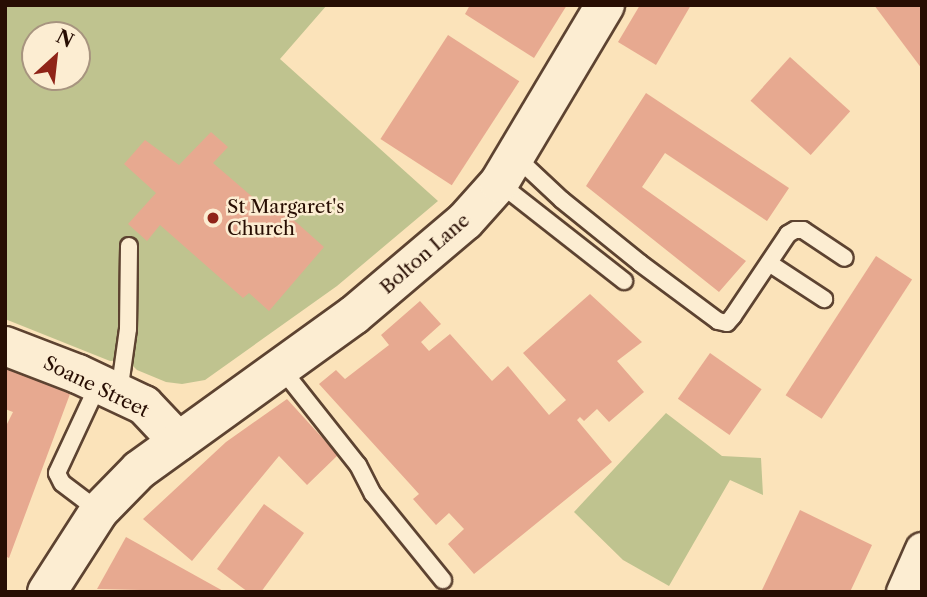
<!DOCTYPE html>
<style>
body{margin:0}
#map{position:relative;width:927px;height:597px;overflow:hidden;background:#fbe3ba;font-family:"Libre Caslon Text",serif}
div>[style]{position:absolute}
.green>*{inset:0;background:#bfc38f}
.building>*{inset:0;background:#e7a990;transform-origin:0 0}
.roads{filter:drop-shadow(2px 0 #5d4331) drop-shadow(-2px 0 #5d4331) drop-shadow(0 2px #5d4331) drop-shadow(0 -2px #5d4331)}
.lane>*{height:16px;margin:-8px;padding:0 8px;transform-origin:8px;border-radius:8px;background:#fcedd2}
.street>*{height:32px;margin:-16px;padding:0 16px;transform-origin:16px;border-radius:16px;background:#fcedd2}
.secondary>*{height:38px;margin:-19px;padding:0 19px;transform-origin:19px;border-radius:19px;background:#fcedd2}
.dots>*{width:19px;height:19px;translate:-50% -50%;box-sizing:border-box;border:4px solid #fcedd2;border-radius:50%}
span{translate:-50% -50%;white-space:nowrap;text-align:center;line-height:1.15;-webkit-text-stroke:5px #fcedd2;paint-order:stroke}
.poi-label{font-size:19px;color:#280e03}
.left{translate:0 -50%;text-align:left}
.street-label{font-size:19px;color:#280e03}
.frame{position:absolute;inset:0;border:7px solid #280e03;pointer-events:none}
.north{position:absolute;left:21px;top:21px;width:70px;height:70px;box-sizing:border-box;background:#fcedd2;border:2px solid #a7947f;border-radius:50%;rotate:27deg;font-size:19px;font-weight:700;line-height:28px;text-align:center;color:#280e03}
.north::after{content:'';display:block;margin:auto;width:24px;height:32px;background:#8f2418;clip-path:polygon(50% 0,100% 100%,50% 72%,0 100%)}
</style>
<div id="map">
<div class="green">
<div style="clip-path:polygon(evenodd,5px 5px,327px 5px,280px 59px,438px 201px,337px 286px,205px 380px,182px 384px,166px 382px,137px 370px,127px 360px,110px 361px,5px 319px,5px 5px,35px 35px,77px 35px,77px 77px,35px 77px,35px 35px)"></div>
<div style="clip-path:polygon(666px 413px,722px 456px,761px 458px,763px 495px,730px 480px,669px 586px,623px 560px,574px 512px)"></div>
</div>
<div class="building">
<div style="clip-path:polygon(470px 5px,567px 5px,534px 58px,465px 14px)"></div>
<div style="clip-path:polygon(640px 5px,691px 5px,656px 65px,618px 42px)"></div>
<div style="clip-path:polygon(874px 5px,922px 5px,922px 69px)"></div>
<div style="left:448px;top:35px;width:85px;height:124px;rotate:33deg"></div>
<div style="left:790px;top:57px;width:81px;height:59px;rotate:42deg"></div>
<div style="clip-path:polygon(646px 93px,789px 188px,767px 221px,665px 153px,642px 187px,746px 261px,719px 292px,586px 186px)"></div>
<div style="clip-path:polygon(211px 132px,228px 147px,213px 163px,270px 212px,278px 206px,324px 247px,269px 311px,249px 293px,243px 298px,160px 225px,147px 241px,128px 224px,156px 193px,124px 164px,145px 140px,179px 165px)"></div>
<div style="left:876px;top:256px;width:43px;height:166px;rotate:33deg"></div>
<div style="clip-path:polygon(590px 294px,642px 342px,617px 361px,644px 392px,609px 422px,597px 409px,584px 421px,580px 417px,577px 420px,612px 462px,474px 574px,448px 544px,464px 529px,449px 513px,436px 525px,413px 499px,419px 494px,319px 384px,336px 370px,345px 379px,389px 345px,381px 335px,420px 301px,441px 324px,421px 342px,429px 351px,450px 334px,492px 381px,508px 366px,549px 415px,566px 400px,523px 353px)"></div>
<div style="left:710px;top:353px;width:63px;height:56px;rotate:35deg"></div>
<div style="clip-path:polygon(5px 366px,70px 394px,9px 558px,5px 556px,5px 428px,13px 412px,5px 409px)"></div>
<div style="clip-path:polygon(287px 399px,338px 455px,307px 485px,279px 456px,192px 561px,143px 519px,226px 442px)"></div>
<div style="clip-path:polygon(264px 504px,304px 533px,261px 592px,248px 592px,217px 569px)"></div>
<div style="clip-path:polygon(800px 510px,872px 545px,850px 592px,761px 592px)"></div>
<div style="clip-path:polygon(126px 537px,225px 592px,97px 589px)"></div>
</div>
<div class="roads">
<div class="lane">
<div style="left:515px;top:156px;width:64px;rotate:43.1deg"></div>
<div style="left:562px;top:200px;width:100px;rotate:38.9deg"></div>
<div style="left:640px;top:263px;width:97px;rotate:36.6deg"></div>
<div style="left:718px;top:321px;width:9px;rotate:13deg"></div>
<div style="left:727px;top:323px;width:9px;rotate:-49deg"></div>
<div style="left:733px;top:316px;width:99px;rotate:-56.1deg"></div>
<div style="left:788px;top:234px;width:8px;rotate:-30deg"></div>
<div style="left:795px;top:230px;width:8px"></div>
<div style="left:803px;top:230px;width:50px;rotate:33.7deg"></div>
<div style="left:499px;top:183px;width:159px;rotate:38.1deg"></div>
<div style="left:769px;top:263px;width:66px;rotate:33.2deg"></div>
<div style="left:281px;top:368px;width:124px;rotate:51.6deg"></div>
<div style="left:358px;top:465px;width:33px;rotate:63deg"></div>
<div style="left:373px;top:494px;width:111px;rotate:50.9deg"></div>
<div style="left:119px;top:393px;width:65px;rotate:-82deg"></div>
<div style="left:128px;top:329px;width:83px;rotate:-89.3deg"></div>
<div style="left:99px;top:511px;width:46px;rotate:-142.9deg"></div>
<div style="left:62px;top:483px;width:11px;rotate:-117deg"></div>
<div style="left:57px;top:473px;width:99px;rotate:-65deg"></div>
</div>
<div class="street">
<div style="left:903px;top:592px;width:47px;rotate:-66.2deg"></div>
</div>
<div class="secondary">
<div style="left:5px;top:346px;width:78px;rotate:21deg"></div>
<div style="left:78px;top:374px;width:73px;rotate:25.2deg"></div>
<div style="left:144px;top:405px;width:50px;rotate:46.6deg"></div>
<div style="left:47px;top:592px;width:96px;rotate:-57.3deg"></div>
<div style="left:99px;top:511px;width:57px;rotate:-45.7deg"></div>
<div style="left:139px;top:470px;width:265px;rotate:-35.8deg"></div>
<div style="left:354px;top:315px;width:145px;rotate:-40.3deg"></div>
<div style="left:465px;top:221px;width:51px;rotate:-48.2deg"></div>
<div style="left:499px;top:183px;width:207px;rotate:-59.2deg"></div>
</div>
</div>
<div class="dots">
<div style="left:213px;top:218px;background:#8f2418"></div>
</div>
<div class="poi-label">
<span class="left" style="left:227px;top:218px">St Margaret's<br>Church</span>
</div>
<div class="street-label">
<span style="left:425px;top:254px;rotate:-41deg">Bolton Lane</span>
<span style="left:96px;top:387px;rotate:26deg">Soane Street</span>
</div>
<div class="frame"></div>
<div class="north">N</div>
</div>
